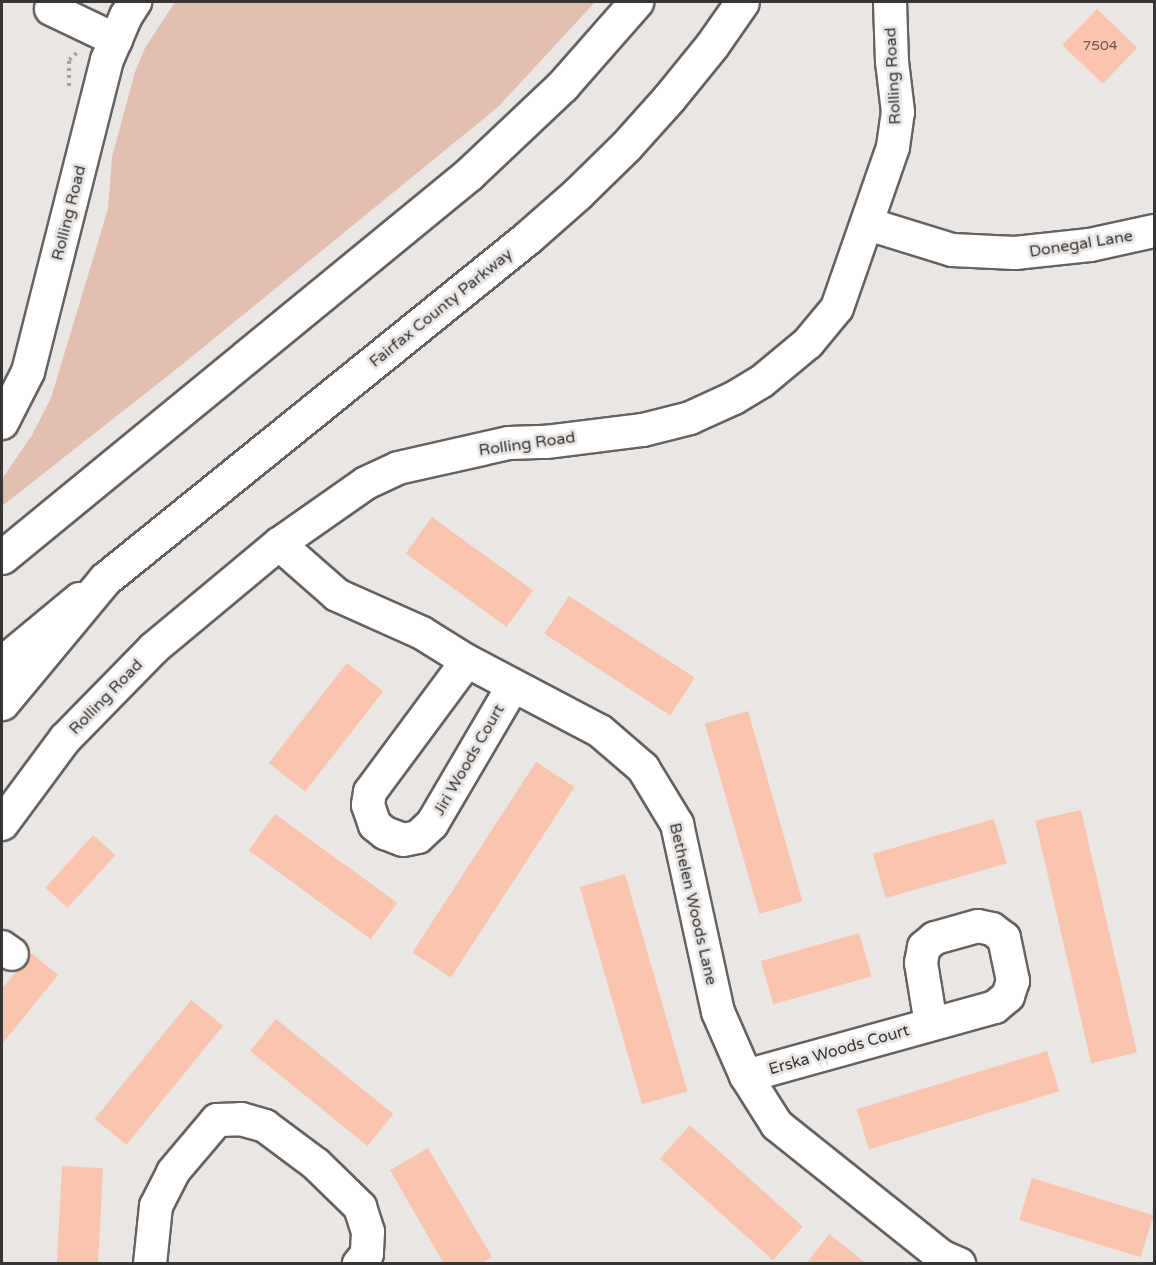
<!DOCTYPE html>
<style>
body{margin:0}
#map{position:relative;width:1156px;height:1265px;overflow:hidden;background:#e9e6e4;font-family:"Varela Round",sans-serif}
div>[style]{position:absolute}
.green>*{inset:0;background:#e4beae}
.building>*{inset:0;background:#fbc4ac;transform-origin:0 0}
.path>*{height:4px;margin-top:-2px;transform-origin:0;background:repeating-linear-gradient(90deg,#a6a4a2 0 3px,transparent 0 7.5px)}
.roads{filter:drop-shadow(2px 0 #656260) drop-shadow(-2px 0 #656260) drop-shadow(0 2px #656260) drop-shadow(0 -2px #656260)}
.minor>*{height:32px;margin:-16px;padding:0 16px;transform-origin:16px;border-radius:16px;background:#fff}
.major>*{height:33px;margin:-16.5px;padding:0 16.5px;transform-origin:16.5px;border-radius:16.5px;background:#fff}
.highway>*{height:33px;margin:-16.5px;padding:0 16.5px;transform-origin:16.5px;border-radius:16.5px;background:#fff}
span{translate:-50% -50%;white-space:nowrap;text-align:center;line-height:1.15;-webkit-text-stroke:6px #e9e6e4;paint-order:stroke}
.number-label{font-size:14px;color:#675952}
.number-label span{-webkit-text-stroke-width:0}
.street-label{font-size:16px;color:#363534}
.frame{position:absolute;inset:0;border:3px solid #363534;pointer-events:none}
</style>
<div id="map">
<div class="green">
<div style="clip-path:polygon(175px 2px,595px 2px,498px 107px,184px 363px,2px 506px,2px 479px,32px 435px,51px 398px,108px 209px,112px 157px,135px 72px,145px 48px)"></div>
</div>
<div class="building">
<div style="left:1097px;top:9px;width:56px;height:50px;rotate:44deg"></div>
<div style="left:432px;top:517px;width:125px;height:45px;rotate:36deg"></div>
<div style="left:569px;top:596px;width:150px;height:45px;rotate:33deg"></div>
<div style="left:347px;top:663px;width:46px;height:127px;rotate:38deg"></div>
<div style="left:748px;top:711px;width:198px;height:45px;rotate:74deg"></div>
<div style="left:536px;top:762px;width:46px;height:227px;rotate:33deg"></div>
<div style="left:1081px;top:810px;width:249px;height:47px;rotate:77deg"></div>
<div style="left:275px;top:814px;width:151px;height:45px;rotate:36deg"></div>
<div style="left:994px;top:819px;width:46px;height:126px;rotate:74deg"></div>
<div style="left:93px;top:835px;width:30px;height:71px;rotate:42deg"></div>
<div style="left:625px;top:874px;width:226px;height:47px;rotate:74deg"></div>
<div style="left:859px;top:933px;width:45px;height:102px;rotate:74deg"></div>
<div style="clip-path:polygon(31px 953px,58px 975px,2px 1044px,2px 989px)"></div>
<div style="left:191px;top:1000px;width:41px;height:153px;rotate:39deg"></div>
<div style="left:276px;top:1019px;width:151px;height:41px;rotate:39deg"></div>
<div style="left:1047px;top:1051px;width:42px;height:199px;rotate:73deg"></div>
<div style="left:690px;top:1125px;width:152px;height:45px;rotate:42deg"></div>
<div style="clip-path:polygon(428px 1148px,492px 1257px,481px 1264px,444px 1264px,390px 1170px)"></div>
<div style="left:62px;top:1166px;width:41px;height:98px;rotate:3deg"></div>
<div style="left:1032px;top:1178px;width:127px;height:44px;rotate:17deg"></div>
<div style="clip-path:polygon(829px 1234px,867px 1264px,806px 1264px)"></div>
</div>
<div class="path">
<div style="left:69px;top:86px;width:26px;rotate:-90deg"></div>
<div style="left:69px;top:60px;width:12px;rotate:-42deg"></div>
</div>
<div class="roads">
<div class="minor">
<div style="left:51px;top:9px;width:72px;rotate:25.5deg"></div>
<div style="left:868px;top:224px;width:88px;rotate:17.2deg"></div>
<div style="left:952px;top:250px;width:63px;rotate:2.7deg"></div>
<div style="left:1015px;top:253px;width:75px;rotate:-6.1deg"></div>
<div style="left:1090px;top:245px;width:66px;rotate:-12.3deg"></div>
<div style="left:2px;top:423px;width:57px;rotate:-63deg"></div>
<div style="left:28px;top:372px;width:322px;rotate:-75.8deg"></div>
<div style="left:107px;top:60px;width:48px;rotate:-66.6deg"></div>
<div style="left:126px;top:16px;width:17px;rotate:-57deg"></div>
<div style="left:279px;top:544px;width:77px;rotate:41.3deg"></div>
<div style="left:337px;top:595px;width:93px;rotate:24.1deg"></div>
<div style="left:422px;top:633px;width:53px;rotate:31.9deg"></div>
<div style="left:467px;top:661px;width:150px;rotate:27.8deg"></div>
<div style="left:600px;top:731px;width:57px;rotate:40.7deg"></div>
<div style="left:643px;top:768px;width:66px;rotate:58.7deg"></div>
<div style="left:677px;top:824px;width:192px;rotate:77.7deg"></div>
<div style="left:718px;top:1012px;width:70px;rotate:66.4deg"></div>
<div style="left:746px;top:1076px;width:58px;rotate:57.7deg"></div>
<div style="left:777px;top:1125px;width:210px;rotate:38.6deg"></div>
<div style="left:941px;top:1256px;width:20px;rotate:24deg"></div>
<div style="left:467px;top:661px;width:163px;rotate:126.5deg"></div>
<div style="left:370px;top:792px;width:13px;rotate:99deg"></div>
<div style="left:368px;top:805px;width:21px;rotate:71deg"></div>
<div style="left:375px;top:825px;width:13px;rotate:39deg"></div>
<div style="left:385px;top:833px;width:19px;rotate:21deg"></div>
<div style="left:403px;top:840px;width:15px;rotate:-11deg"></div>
<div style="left:418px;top:837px;width:19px;rotate:-43deg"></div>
<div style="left:432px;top:824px;width:160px;rotate:-59.6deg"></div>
<div style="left:2px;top:824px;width:106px;rotate:-53.5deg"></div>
<div style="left:65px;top:739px;width:127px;rotate:-45.6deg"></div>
<div style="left:154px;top:648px;width:163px;rotate:-39.8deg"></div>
<div style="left:279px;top:544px;width:106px;rotate:-35deg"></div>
<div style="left:366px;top:483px;width:35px;rotate:-25deg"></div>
<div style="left:398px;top:468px;width:114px;rotate:-12.7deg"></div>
<div style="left:509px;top:443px;width:37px;rotate:-2deg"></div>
<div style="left:546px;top:442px;width:98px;rotate:-7.1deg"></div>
<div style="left:643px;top:430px;width:49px;rotate:-14.3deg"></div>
<div style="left:690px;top:418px;width:48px;rotate:-24.4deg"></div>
<div style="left:734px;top:398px;width:31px;rotate:-31deg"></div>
<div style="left:761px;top:382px;width:61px;rotate:-39.7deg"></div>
<div style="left:808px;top:343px;width:45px;rotate:-50.4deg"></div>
<div style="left:837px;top:308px;width:170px;rotate:-70.8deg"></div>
<div style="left:893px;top:147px;width:35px;rotate:-82deg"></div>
<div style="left:898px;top:112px;width:50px;rotate:-96.8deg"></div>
<div style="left:892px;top:62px;width:60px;rotate:-91.9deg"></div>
<div style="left:2px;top:947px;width:12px;rotate:35deg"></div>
<div style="left:746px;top:1076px;width:258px;rotate:-15.5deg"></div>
<div style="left:995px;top:1007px;width:17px;rotate:-40deg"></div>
<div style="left:1008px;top:996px;width:16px;rotate:-72deg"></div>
<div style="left:1013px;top:981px;width:44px;rotate:-101.8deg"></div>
<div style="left:1004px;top:938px;width:15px;rotate:-143deg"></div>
<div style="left:992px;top:929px;width:14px;rotate:-168deg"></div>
<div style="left:978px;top:926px;width:45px;rotate:164.4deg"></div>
<div style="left:935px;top:938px;width:14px;rotate:141deg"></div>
<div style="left:924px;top:947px;width:16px;rotate:101deg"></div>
<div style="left:921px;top:963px;width:62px;rotate:80.7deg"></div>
<div style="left:150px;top:1264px;width:58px;rotate:-84.1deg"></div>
<div style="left:156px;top:1206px;width:38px;rotate:-63deg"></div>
<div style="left:173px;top:1172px;width:68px;rotate:-49.8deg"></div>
<div style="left:217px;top:1120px;width:24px;rotate:-2deg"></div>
<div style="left:241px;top:1119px;width:25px;rotate:16deg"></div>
<div style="left:265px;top:1126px;width:64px;rotate:36.7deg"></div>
<div style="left:316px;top:1164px;width:62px;rotate:44.3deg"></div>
<div style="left:360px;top:1207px;width:26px;rotate:72deg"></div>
<div style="left:368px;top:1232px;width:22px;rotate:93deg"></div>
<div style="left:367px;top:1254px;width:13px;rotate:129deg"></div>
</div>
<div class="major">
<div style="left:2px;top:663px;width:100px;rotate:-39.7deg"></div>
</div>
<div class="highway">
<div style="left:2px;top:557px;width:604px;rotate:-39.36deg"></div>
<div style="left:469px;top:174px;width:129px;rotate:-43.4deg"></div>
<div style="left:563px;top:85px;width:111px;rotate:-48.7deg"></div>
<div style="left:2px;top:703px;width:161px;rotate:-50.3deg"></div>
<div style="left:105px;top:579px;width:543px;rotate:-38.94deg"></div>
<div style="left:527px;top:238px;width:68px;rotate:-41.4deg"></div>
<div style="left:578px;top:193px;width:67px;rotate:-44.4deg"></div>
<div style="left:626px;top:146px;width:64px;rotate:-48.1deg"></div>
<div style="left:669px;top:98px;width:68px;rotate:-50.9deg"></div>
<div style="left:712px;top:45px;width:52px;rotate:-55.1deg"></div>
</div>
</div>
<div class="number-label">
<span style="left:1100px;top:46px">7504</span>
</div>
<div class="street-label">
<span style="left:893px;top:76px;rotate:-93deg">Rolling Road</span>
<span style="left:69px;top:213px;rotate:-76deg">Rolling Road</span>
<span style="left:1081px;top:244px;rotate:-9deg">Donegal Lane</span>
<span style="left:441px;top:308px;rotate:-39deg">Fairfax County Parkway</span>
<span style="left:527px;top:444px;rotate:-8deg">Rolling Road</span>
<span style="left:106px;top:697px;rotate:-46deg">Rolling Road</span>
<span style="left:469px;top:760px;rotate:-60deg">Jiri Woods Court</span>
<span style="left:693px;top:904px;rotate:77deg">Bethelen Woods Lane</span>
<span style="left:839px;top:1050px;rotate:-16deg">Erska Woods Court</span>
</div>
<div class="frame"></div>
</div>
